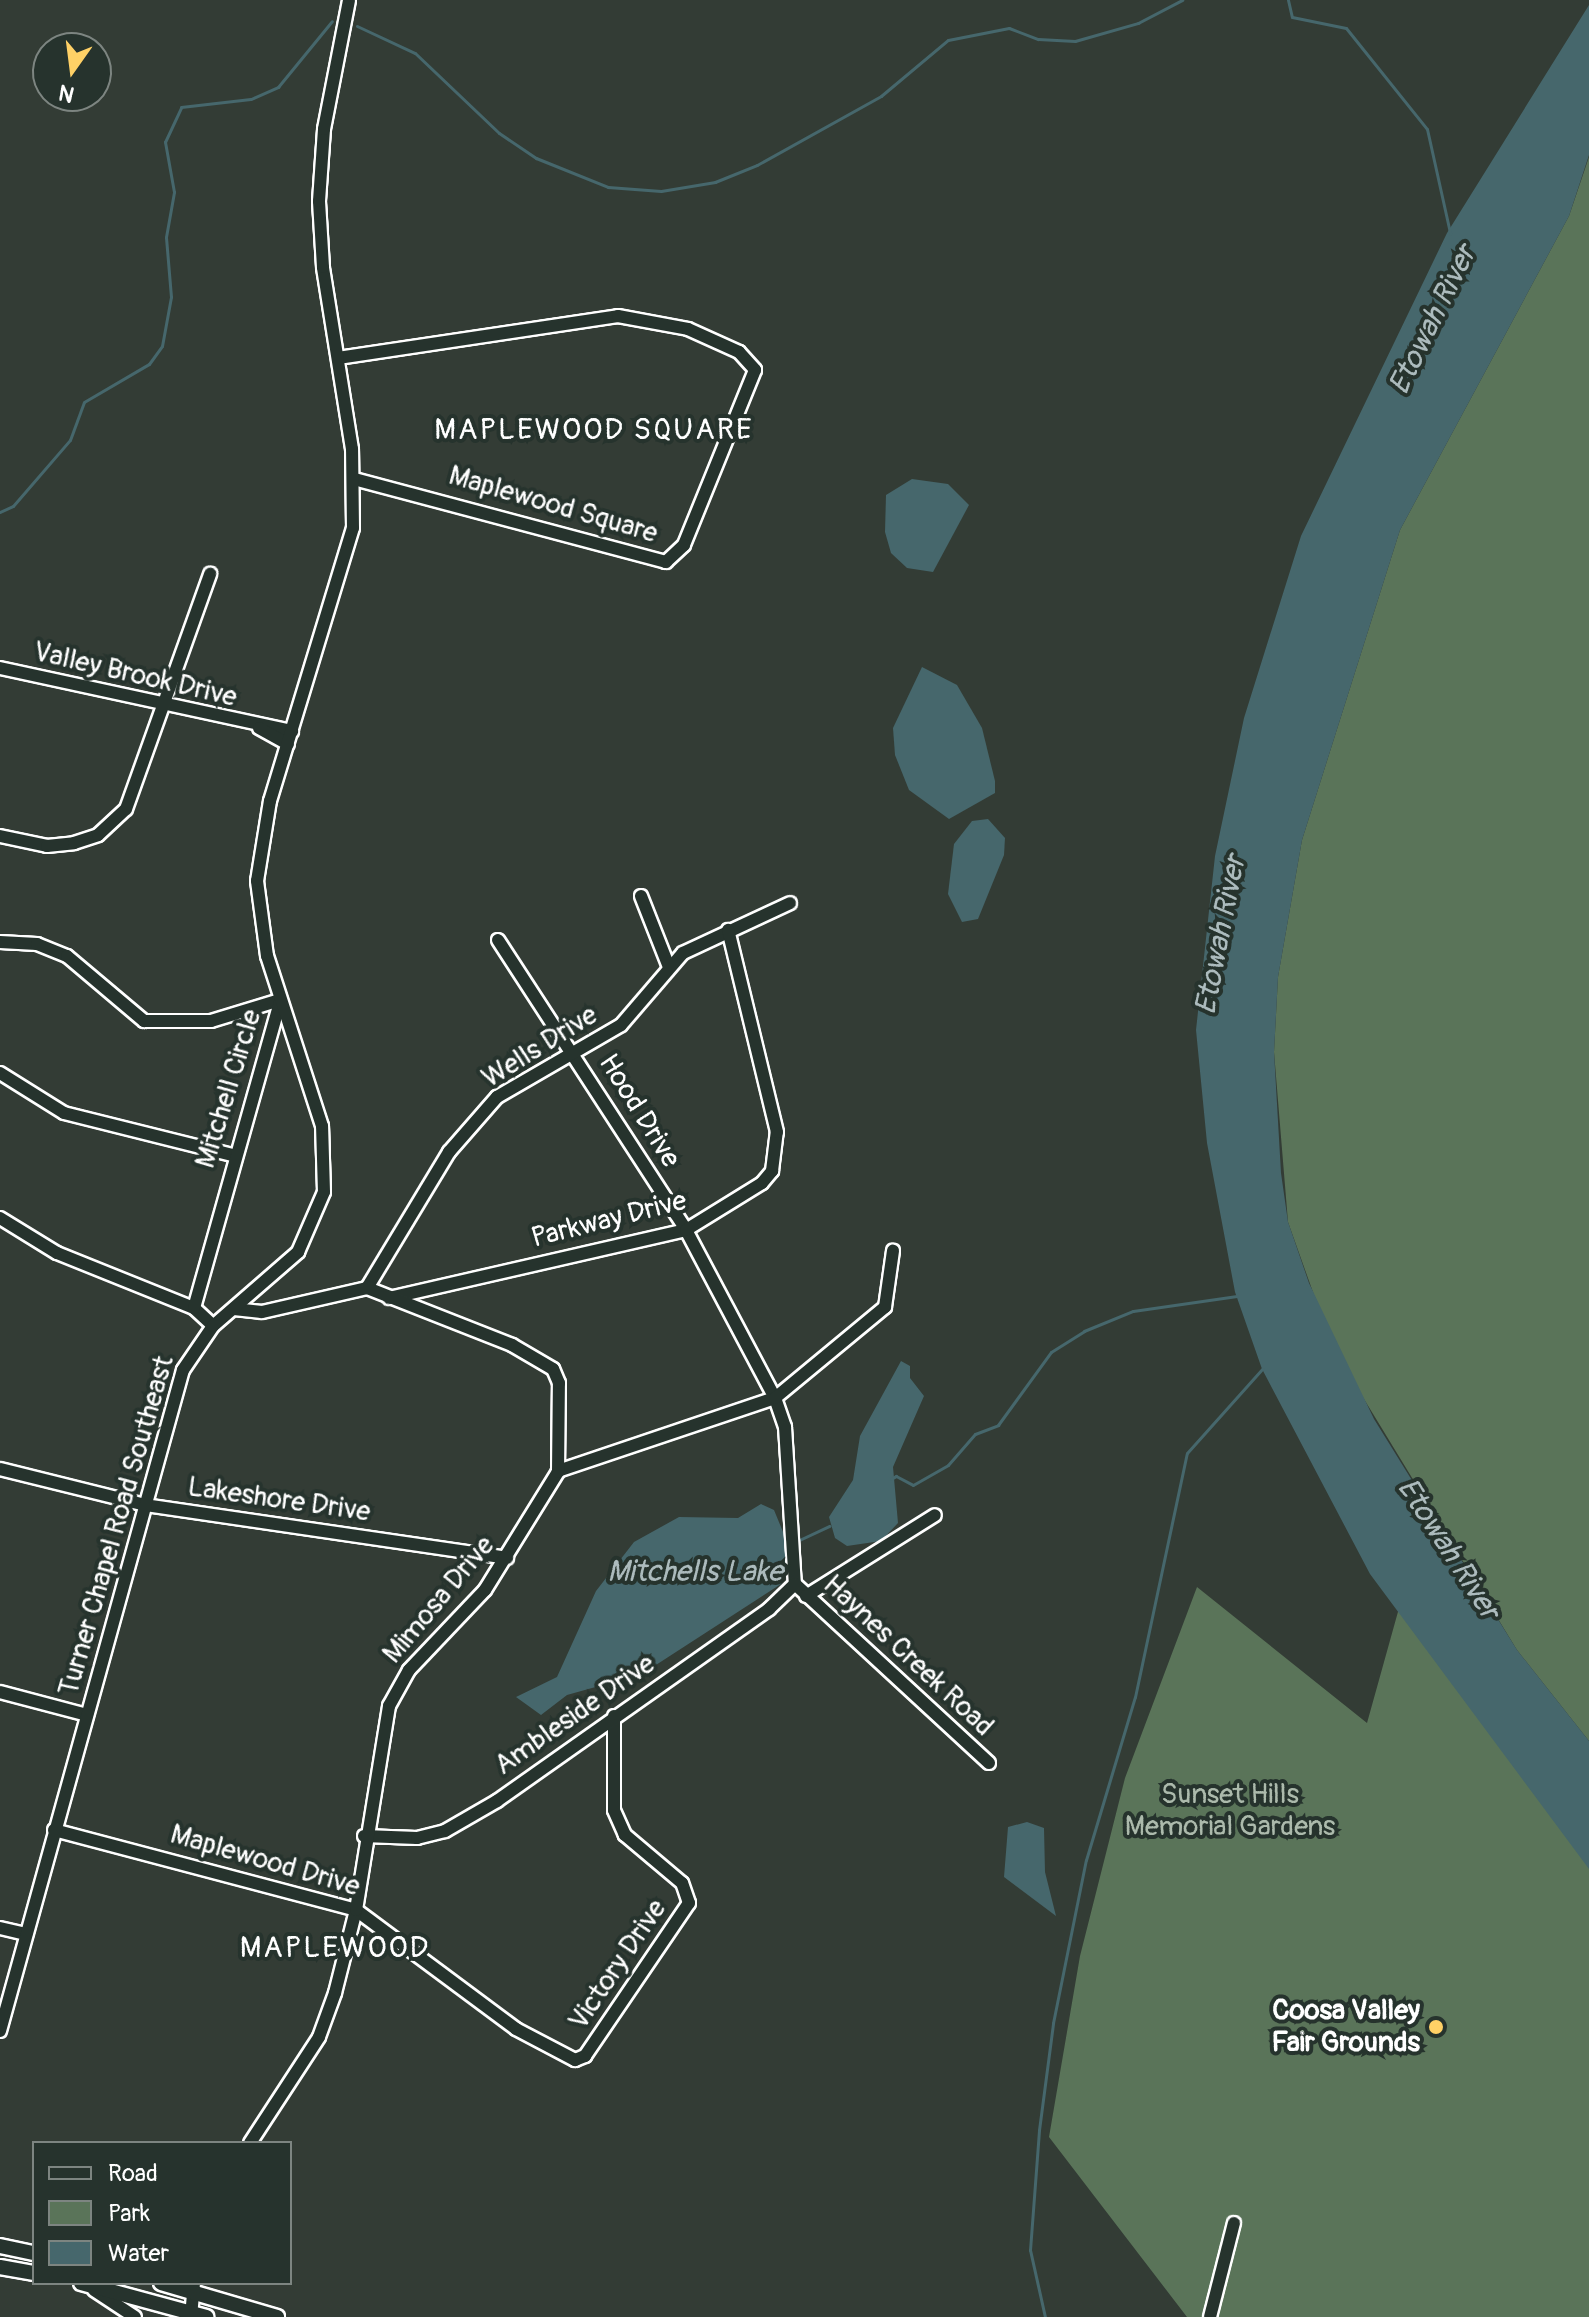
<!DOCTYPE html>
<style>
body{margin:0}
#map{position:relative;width:1589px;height:2317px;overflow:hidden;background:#333c35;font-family:Pangolin,sans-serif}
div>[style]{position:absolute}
.green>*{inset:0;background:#5a7459}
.water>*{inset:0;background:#46676c}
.stream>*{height:3px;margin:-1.5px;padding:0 1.5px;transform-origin:1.5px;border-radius:1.5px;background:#46676c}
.roads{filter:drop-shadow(2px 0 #fff) drop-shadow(-2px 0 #fff) drop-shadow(0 2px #fff) drop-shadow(0 -2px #fff)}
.minor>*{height:12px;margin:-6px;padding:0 6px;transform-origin:6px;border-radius:6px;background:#26332d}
.major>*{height:14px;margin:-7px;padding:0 7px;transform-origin:7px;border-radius:7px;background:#26332d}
.dots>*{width:22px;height:22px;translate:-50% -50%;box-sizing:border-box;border:4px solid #26332d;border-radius:50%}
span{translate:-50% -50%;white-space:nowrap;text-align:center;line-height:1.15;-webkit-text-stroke:8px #26332d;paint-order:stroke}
.street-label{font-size:28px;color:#fff}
.park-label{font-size:28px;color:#acbaac}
.poi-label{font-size:28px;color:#fff;font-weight:700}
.right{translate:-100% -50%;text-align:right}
.water-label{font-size:30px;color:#acbbbd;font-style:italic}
.neighbourhood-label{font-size:30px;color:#fff;letter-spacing:2px}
.legend{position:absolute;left:32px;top:2141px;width:260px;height:144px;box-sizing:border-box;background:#26332d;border:2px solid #7d8581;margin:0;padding:10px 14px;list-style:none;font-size:24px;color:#fff}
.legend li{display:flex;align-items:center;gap:16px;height:40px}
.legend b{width:40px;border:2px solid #7d8581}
.north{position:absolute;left:32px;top:32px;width:80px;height:80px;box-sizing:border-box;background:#26332d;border:2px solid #7d8581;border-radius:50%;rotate:194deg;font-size:22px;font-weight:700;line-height:32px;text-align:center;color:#fff}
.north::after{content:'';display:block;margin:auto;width:28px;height:36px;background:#ffd166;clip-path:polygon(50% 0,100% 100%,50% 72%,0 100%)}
</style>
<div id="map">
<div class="green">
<div style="clip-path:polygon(1589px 157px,1589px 1741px,1517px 1650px,1356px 1386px,1314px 1295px,1288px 1222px,1274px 1052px,1278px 977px,1302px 840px,1400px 530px,1569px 216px)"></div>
<div style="clip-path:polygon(1406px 1583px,1589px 1838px,1589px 2317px,1217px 2317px,1240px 2224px,1231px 2217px,1203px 2317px,1187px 2317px,1049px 2137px,1080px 1956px,1125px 1778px,1197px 1587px,1367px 1723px)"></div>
</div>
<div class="water">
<div style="clip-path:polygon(1589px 5px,1589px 155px,1569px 216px,1400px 530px,1302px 840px,1278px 977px,1274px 1052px,1281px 1173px,1288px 1222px,1309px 1283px,1374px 1419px,1517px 1650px,1589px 1741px,1589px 1869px,1370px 1574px,1262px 1369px,1235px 1292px,1207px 1143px,1196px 1030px,1215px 856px,1244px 718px,1301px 536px,1447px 233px)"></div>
<div style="clip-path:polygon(912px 479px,948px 484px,969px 505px,933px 572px,907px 568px,891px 553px,885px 532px,886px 495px)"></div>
<div style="clip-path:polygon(922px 667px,957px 685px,982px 728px,995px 781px,995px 793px,949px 819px,909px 790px,895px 755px,893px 728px)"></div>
<div style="clip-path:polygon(988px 819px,1005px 838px,1004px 855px,978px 919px,962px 922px,948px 894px,954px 844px,972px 821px)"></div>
<div style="clip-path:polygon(901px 1361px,910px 1366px,910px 1378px,924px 1396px,893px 1467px,898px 1523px,881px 1541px,847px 1546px,835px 1538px,829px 1517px,853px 1480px,860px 1436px)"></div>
<div style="clip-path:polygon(761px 1504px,774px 1510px,788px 1544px,790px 1560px,781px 1584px,642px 1674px,567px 1695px,541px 1715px,516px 1697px,557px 1677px,596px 1591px,634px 1542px,679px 1517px,738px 1518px)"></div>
<div style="clip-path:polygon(1027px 1822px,1044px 1828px,1045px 1872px,1056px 1916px,1004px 1877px,1008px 1827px)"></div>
</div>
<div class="stream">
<div style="left:1288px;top:0;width:17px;rotate:77deg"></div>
<div style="left:1292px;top:17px;width:55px;rotate:11.5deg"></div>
<div style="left:1346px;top:28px;width:129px;rotate:51.3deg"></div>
<div style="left:1427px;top:129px;width:107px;rotate:77.5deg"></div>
<div style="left:357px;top:26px;width:64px;rotate:25deg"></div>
<div style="left:415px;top:53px;width:116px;rotate:43.6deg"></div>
<div style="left:499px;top:133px;width:45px;rotate:34deg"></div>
<div style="left:536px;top:158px;width:78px;rotate:21.9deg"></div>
<div style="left:608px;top:187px;width:53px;rotate:4.3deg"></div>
<div style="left:661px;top:191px;width:55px;rotate:-9.5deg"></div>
<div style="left:715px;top:182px;width:45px;rotate:-22deg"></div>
<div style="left:757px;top:165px;width:142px;rotate:-29.1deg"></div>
<div style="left:881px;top:96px;width:87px;rotate:-39.9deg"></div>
<div style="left:948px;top:40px;width:62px;rotate:-11.1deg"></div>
<div style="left:1009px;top:28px;width:31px;rotate:21deg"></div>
<div style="left:1038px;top:39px;width:37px;rotate:3deg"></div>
<div style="left:1075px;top:41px;width:66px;rotate:-15.9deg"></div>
<div style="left:1138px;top:23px;width:50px;rotate:-27.6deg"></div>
<div style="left:0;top:512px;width:14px;rotate:-25deg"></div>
<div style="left:13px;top:506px;width:87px;rotate:-49.2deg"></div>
<div style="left:70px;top:440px;width:40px;rotate:-69.8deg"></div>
<div style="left:84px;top:402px;width:75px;rotate:-30.3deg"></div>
<div style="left:149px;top:364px;width:22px;rotate:-54deg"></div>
<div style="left:162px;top:346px;width:50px;rotate:-79.6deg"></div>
<div style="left:171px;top:297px;width:60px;rotate:-94.8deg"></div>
<div style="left:166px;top:237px;width:46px;rotate:-79.9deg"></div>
<div style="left:174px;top:192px;width:51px;rotate:-100.2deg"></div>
<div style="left:165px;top:142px;width:38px;rotate:-65deg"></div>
<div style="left:181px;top:107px;width:70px;rotate:-6.5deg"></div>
<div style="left:251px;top:99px;width:30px;rotate:-24deg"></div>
<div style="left:278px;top:87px;width:85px;rotate:-50.7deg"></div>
<div style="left:891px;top:1479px;width:6px;rotate:-31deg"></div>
<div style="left:896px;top:1476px;width:19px;rotate:28deg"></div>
<div style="left:913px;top:1485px;width:40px;rotate:-29.7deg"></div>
<div style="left:948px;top:1465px;width:41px;rotate:-48.9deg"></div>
<div style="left:975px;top:1434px;width:25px;rotate:-21deg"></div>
<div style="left:998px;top:1425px;width:90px;rotate:-54deg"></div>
<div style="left:1051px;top:1352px;width:39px;rotate:-32deg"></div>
<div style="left:1084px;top:1331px;width:53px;rotate:-22.2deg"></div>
<div style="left:1133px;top:1311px;width:105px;rotate:-8.2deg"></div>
<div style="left:795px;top:1542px;width:38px;rotate:-25deg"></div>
<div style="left:1045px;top:2317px;width:69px;rotate:-102.6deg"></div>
<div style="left:1030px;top:2250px;width:120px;rotate:-85.7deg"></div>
<div style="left:1039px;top:2130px;width:108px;rotate:-82.5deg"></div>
<div style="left:1053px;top:2023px;width:166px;rotate:-78.6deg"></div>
<div style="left:1086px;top:1860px;width:170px;rotate:-73.3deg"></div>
<div style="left:1135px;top:1697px;width:249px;rotate:-78deg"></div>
<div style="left:1187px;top:1453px;width:113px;rotate:-48.2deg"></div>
</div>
<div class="roads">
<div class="minor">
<div style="left:338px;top:358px;width:283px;rotate:-8.5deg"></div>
<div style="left:618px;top:316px;width:71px;rotate:10.5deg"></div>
<div style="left:688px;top:329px;width:56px;rotate:24.3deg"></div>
<div style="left:739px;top:352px;width:24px;rotate:48deg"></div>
<div style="left:755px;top:370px;width:189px;rotate:112.1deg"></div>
<div style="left:684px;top:545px;width:25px;rotate:137deg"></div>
<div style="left:666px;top:562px;width:323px;rotate:-165.1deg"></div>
<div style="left:0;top:668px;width:299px;rotate:12.2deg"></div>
<div style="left:259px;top:728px;width:33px;rotate:29deg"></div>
<div style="left:0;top:836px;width:48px;rotate:12deg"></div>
<div style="left:47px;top:846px;width:27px;rotate:-6deg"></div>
<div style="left:74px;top:843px;width:25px;rotate:-18deg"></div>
<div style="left:98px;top:835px;width:38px;rotate:-43deg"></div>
<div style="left:126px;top:809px;width:250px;rotate:-70.3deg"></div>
<div style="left:641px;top:896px;width:76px;rotate:68.5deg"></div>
<div style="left:498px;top:940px;width:346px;rotate:57deg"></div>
<div style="left:686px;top:1230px;width:190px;rotate:62.1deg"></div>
<div style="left:775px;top:1398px;width:31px;rotate:71deg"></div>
<div style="left:785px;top:1427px;width:157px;rotate:86.4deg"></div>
<div style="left:0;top:942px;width:37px;rotate:3deg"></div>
<div style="left:37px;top:944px;width:32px;rotate:22deg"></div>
<div style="left:67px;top:956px;width:101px;rotate:40.2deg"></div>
<div style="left:144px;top:1021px;width:67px"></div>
<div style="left:211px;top:1021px;width:72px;rotate:-16.9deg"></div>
<div style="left:0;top:1073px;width:75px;rotate:32deg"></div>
<div style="left:64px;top:1113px;width:174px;rotate:14deg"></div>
<div style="left:0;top:1218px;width:67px;rotate:31.6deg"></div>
<div style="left:57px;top:1253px;width:148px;rotate:21.9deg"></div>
<div style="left:194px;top:1308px;width:26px;rotate:43deg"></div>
<div style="left:367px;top:1288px;width:159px;rotate:-58.9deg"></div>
<div style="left:449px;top:1152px;width:73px;rotate:-48.9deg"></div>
<div style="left:497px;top:1097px;width:143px;rotate:-30.1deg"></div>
<div style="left:621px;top:1025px;width:95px;rotate:-49.3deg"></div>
<div style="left:683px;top:953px;width:118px;rotate:-25deg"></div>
<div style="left:389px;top:1298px;width:305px;rotate:-12.9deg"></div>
<div style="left:686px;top:1230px;width:89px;rotate:-31.7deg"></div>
<div style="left:762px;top:1183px;width:16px;rotate:-50deg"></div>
<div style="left:772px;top:1171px;width:39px;rotate:-83deg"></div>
<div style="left:777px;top:1132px;width:208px;rotate:-103.6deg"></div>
<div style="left:194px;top:1308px;width:317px;rotate:-74.3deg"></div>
<div style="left:234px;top:1309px;width:28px;rotate:6deg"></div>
<div style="left:262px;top:1312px;width:108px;rotate:-12.9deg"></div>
<div style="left:0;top:1469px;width:149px;rotate:13.9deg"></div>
<div style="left:145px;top:1505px;width:366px;rotate:8.3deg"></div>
<div style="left:558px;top:1471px;width:229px;rotate:-18.6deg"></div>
<div style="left:775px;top:1398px;width:143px;rotate:-39.6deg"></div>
<div style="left:885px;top:1307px;width:57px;rotate:-81.9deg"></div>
<div style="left:795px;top:1584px;width:264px;rotate:42.7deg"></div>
<div style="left:806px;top:1596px;width:152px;rotate:-32.1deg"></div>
<div style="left:0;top:1692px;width:90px;rotate:14.8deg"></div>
<div style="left:54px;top:1830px;width:312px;rotate:14.8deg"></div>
<div style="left:356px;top:1910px;width:199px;rotate:36.6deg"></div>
<div style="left:516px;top:2029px;width:67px;rotate:27.7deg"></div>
<div style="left:575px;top:2060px;width:11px;rotate:-22deg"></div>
<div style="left:585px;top:2056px;width:185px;rotate:-55.8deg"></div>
<div style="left:689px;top:1903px;width:21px;rotate:-109deg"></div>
<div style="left:682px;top:1883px;width:75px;rotate:-139.9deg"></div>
<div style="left:625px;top:1835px;width:27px;rotate:-114deg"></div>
<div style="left:614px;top:1810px;width:94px;rotate:-90deg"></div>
<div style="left:364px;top:1836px;width:53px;rotate:2.2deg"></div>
<div style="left:417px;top:1838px;width:29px;rotate:-14deg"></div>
<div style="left:445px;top:1831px;width:60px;rotate:-30deg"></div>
<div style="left:497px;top:1801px;width:333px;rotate:-35.2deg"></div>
<div style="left:769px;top:1609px;width:36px;rotate:-44deg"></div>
<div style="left:0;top:1928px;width:27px;rotate:13deg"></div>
<div style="left:0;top:2031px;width:686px;rotate:-74.53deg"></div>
<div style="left:183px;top:1370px;width:53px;rotate:-55.7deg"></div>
<div style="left:213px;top:1326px;width:113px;rotate:-41deg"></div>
<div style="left:298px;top:1252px;width:65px;rotate:-66.6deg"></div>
<div style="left:324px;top:1192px;width:66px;rotate:-91.7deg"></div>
<div style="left:322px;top:1126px;width:179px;rotate:-107.9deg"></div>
<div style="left:267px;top:956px;width:76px;rotate:-97.6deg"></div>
<div style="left:257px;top:881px;width:81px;rotate:-80.8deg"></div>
<div style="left:270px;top:801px;width:285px;rotate:-73.1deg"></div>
<div style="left:353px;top:528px;width:79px;rotate:-90.7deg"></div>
<div style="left:352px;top:449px;width:184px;rotate:-99.1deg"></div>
<div style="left:323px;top:267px;width:66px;rotate:-93.5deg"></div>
<div style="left:319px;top:201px;width:72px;rotate:-86deg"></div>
<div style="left:324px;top:129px;width:131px;rotate:-79deg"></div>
<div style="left:250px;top:2143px;width:126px;rotate:-56.9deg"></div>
<div style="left:319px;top:2037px;width:47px;rotate:-70deg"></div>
<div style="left:335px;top:1993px;width:86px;rotate:-75.8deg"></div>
<div style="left:356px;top:1910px;width:207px;rotate:-80.8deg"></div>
<div style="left:389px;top:1706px;width:41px;rotate:-60.9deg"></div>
<div style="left:409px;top:1670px;width:110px;rotate:-46.5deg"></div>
<div style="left:485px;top:1590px;width:139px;rotate:-58.3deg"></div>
<div style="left:558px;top:1472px;width:89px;rotate:-89.4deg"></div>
<div style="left:559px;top:1383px;width:15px;rotate:-113deg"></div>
<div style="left:553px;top:1369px;width:48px;rotate:-149.7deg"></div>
<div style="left:512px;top:1345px;width:156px;rotate:-158.5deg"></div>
<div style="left:94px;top:2290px;width:49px;rotate:33.4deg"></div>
<div style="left:191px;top:2317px;width:34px;rotate:-85deg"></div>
<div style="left:1210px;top:2317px;width:97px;rotate:-75.7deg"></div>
</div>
<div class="major">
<div style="left:0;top:2246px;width:35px;rotate:12deg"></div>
<div style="left:0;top:2267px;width:35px;rotate:10deg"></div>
<div style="left:81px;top:2283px;width:130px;rotate:15.2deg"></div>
<div style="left:161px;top:2283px;width:121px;rotate:16.3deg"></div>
</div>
</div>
<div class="dots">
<div style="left:1436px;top:2027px;background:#ffd166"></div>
</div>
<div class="street-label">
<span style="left:553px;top:505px;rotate:16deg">Maplewood Square</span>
<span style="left:135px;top:675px;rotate:13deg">Valley Brook Drive</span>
<span style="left:540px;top:1047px;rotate:-32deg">Wells Drive</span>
<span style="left:229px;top:1089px;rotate:-73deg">Mitchell Circle</span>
<span style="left:639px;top:1111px;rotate:58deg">Hood Drive</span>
<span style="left:609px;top:1220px;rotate:-14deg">Parkway Drive</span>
<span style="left:279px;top:1500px;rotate:8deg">Lakeshore Drive</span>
<span style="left:117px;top:1526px;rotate:-74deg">Turner Chapel Road Southeast</span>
<span style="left:439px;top:1600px;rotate:-50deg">Mimosa Drive</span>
<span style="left:908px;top:1656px;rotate:43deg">Haynes Creek Road</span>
<span style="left:575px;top:1715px;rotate:-35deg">Ambleside Drive</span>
<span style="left:265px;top:1861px;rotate:16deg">Maplewood Drive</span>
<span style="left:618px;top:1965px;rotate:-56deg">Victory Drive</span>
</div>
<div class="park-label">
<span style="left:1230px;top:1811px">Sunset Hills<br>Memorial Gardens</span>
</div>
<div class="poi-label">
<span class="right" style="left:1420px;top:2027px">Coosa Valley<br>Fair Grounds</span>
</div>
<div class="water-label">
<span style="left:1433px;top:320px;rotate:-64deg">Etowah River</span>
<span style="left:1221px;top:935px;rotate:-79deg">Etowah River</span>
<span style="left:1448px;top:1549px;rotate:57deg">Etowah River</span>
<span style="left:695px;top:1572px">Mitchells Lake</span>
</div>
<div class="neighbourhood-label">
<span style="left:594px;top:430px">MAPLEWOOD SQUARE</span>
<span style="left:335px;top:1948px">MAPLEWOOD</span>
</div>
<ul class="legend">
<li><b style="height:10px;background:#26332d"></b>Road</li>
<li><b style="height:22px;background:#5a7459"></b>Park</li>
<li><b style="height:22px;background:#46676c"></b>Water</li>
</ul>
<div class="north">N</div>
</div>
